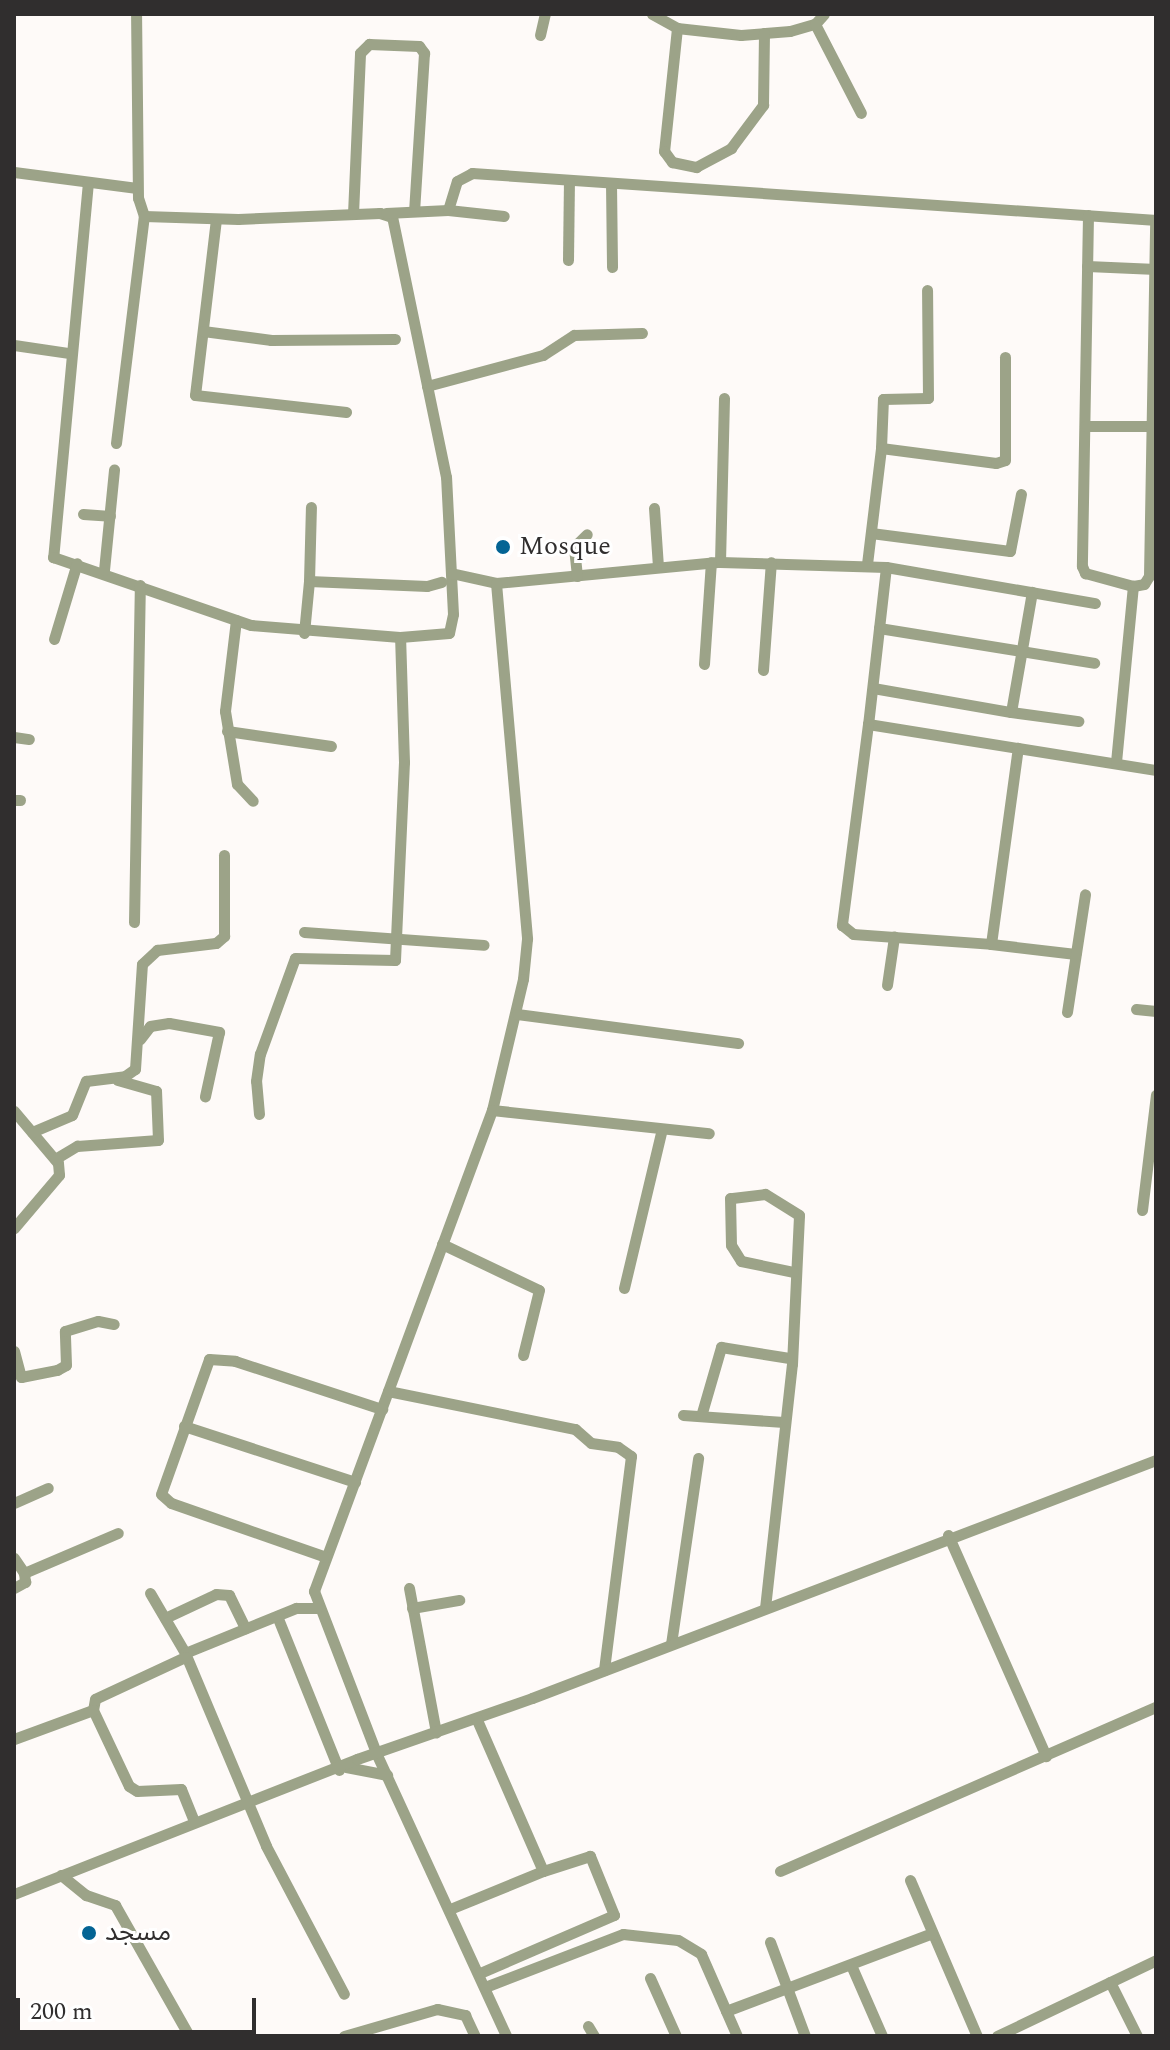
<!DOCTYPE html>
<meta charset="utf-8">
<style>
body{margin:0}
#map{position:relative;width:1170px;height:2050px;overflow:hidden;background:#fefaf8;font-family:Spectral,"Noto Sans Arabic",serif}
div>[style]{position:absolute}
.minor>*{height:11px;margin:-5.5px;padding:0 5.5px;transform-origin:5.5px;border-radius:5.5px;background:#9ca388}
.dots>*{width:22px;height:22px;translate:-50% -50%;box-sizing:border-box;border:4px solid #fff;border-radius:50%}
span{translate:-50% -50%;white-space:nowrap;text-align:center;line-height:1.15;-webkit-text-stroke:6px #fff;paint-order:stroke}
.poi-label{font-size:26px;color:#302e2e}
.left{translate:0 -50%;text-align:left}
.frame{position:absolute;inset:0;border:16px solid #302e2e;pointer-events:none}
.scale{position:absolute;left:16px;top:1998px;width:240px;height:36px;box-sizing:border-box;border:4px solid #302e2e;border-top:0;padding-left:10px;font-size:24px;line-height:28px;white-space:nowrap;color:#302e2e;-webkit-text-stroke:6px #fff;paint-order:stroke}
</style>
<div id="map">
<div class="minor">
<div style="left:652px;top:14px;width:29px;rotate:29deg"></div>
<div style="left:677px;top:28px;width:64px;rotate:6.2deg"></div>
<div style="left:741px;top:35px;width:49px;rotate:-4.7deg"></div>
<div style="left:790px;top:31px;width:26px;rotate:-16deg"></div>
<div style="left:815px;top:24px;width:13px;rotate:-48deg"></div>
<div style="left:815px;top:24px;width:100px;rotate:62.7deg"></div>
<div style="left:677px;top:28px;width:124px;rotate:96deg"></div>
<div style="left:664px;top:151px;width:14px;rotate:54deg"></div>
<div style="left:672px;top:162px;width:25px;rotate:12deg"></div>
<div style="left:696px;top:167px;width:40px;rotate:-28deg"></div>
<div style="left:731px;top:148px;width:54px;rotate:-53.3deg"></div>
<div style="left:763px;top:105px;width:72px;rotate:-89.2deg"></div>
<div style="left:540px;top:35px;width:22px;rotate:-77deg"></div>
<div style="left:14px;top:172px;width:124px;rotate:7.4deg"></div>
<div style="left:88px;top:182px;width:377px;rotate:95.3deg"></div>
<div style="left:53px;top:557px;width:209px;rotate:19deg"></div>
<div style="left:251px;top:625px;width:149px;rotate:4.6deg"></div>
<div style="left:400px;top:637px;width:49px;rotate:-4.7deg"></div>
<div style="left:449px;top:633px;width:19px;rotate:-78deg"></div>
<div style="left:453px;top:614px;width:137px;rotate:-92.9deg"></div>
<div style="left:446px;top:477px;width:266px;rotate:-101.7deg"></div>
<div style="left:392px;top:217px;width:13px;rotate:-162deg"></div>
<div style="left:380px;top:213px;width:142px;rotate:177.6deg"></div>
<div style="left:238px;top:219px;width:94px;rotate:-178.2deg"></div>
<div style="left:144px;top:216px;width:19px;rotate:-108deg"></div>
<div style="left:138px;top:198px;width:184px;rotate:-90.6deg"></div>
<div style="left:611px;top:183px;width:84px;rotate:89.3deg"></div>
<div style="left:448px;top:210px;width:56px;rotate:6.1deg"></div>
<div style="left:386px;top:213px;width:62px;rotate:-2.8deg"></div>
<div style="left:448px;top:210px;width:30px;rotate:-73deg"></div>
<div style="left:457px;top:181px;width:17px;rotate:-28deg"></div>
<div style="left:472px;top:173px;width:686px;rotate:3.93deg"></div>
<div style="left:353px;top:214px;width:161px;rotate:-87.5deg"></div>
<div style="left:360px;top:53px;width:13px;rotate:-45deg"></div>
<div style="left:369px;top:44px;width:50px;rotate:2.3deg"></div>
<div style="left:419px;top:46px;width:9px;rotate:54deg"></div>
<div style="left:424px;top:53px;width:158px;rotate:93.6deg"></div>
<div style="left:1088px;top:215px;width:351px;rotate:91deg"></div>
<div style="left:1082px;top:566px;width:8px;rotate:67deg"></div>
<div style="left:1085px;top:573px;width:50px;rotate:15.2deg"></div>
<div style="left:216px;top:219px;width:177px;rotate:96.8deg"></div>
<div style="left:195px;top:395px;width:152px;rotate:6.4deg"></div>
<div style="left:568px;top:260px;width:80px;rotate:-89.3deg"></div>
<div style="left:1087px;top:266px;width:69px;rotate:2.5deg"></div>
<div style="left:203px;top:331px;width:69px;rotate:7.5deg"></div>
<div style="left:271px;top:340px;width:124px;rotate:-0.5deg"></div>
<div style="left:14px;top:345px;width:56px;rotate:8.3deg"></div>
<div style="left:427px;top:386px;width:120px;rotate:-15deg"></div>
<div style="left:543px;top:355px;width:37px;rotate:-33deg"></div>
<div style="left:574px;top:335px;width:68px;rotate:-1.7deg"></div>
<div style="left:1085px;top:426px;width:65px"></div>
<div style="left:116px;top:443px;width:229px;rotate:-83deg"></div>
<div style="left:881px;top:448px;width:49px;rotate:-87.7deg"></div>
<div style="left:883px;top:399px;width:45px;rotate:-1.3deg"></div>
<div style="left:928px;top:398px;width:108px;rotate:-90.5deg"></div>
<div style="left:654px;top:508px;width:58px;rotate:86.1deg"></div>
<div style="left:83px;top:514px;width:27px;rotate:4deg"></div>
<div style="left:871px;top:533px;width:140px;rotate:7.4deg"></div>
<div style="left:1010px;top:551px;width:58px;rotate:-79.1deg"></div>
<div style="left:720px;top:562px;width:164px;rotate:-88.6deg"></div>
<div style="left:867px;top:564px;width:117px;rotate:-83.1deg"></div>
<div style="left:881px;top:448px;width:116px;rotate:7.4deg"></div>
<div style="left:996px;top:463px;width:9px;rotate:-18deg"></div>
<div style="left:1005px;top:460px;width:103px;rotate:-90deg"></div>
<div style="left:886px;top:567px;width:212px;rotate:9.8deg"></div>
<div style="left:104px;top:570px;width:101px;rotate:-84.3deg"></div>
<div style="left:451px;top:573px;width:46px;rotate:12.5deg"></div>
<div style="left:496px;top:583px;width:225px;rotate:-5.4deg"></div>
<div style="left:720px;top:562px;width:166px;rotate:1.7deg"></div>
<div style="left:886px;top:567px;width:158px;rotate:96.5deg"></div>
<div style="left:868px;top:724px;width:292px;rotate:9.1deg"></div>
<div style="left:577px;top:576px;width:29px;rotate:-96deg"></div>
<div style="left:574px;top:547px;width:18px;rotate:-45deg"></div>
<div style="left:309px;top:581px;width:74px;rotate:-88.5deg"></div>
<div style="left:496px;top:583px;width:357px;rotate:85deg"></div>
<div style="left:527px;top:939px;width:40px;rotate:95.7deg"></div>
<div style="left:523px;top:979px;width:135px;rotate:103.3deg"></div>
<div style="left:492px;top:1110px;width:513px;rotate:110.31deg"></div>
<div style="left:314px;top:1591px;width:176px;rotate:69deg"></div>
<div style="left:377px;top:1755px;width:309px;rotate:65.3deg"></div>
<div style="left:236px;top:620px;width:92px;rotate:96.9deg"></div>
<div style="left:225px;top:711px;width:74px;rotate:80.7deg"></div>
<div style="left:237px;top:784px;width:23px;rotate:47deg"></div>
<div style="left:879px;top:628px;width:218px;rotate:9.2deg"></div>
<div style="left:304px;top:633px;width:52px;rotate:-84.5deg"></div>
<div style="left:309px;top:581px;width:118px;rotate:2.4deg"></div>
<div style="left:427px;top:586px;width:15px;rotate:-16deg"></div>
<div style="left:54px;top:639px;width:79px;rotate:-73.2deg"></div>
<div style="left:704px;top:664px;width:102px;rotate:-86.1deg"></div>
<div style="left:763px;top:670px;width:108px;rotate:-85.8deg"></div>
<div style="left:873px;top:688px;width:140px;rotate:9.9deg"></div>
<div style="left:1011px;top:712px;width:122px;rotate:-80.1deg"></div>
<div style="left:1011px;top:712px;width:68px;rotate:7.7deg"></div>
<div style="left:868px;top:724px;width:203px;rotate:97.4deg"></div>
<div style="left:842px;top:925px;width:14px;rotate:39deg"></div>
<div style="left:853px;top:934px;width:138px;rotate:4.1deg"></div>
<div style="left:991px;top:944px;width:198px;rotate:-82.2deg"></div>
<div style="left:227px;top:731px;width:105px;rotate:8.2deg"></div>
<div style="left:14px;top:737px;width:15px;rotate:8deg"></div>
<div style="left:1116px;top:762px;width:177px;rotate:-84.5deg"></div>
<div style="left:1133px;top:586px;width:11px;rotate:-10deg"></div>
<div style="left:1144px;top:584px;width:9px;rotate:-58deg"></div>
<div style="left:1149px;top:576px;width:356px;rotate:-89deg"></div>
<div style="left:14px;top:800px;width:6px"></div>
<div style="left:134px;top:922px;width:337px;rotate:-89deg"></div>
<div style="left:304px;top:932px;width:180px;rotate:4.1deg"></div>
<div style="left:991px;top:944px;width:85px;rotate:6.8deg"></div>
<div style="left:887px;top:985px;width:49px;rotate:-81.7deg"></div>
<div style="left:1136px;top:1009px;width:20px;rotate:6deg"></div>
<div style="left:1067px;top:1012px;width:119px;rotate:-81.3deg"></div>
<div style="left:517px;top:1014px;width:223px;rotate:7.5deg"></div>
<div style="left:140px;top:1039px;width:16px;rotate:-52deg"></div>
<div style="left:150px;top:1026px;width:19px;rotate:-9deg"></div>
<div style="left:169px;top:1023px;width:51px;rotate:10.2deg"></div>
<div style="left:219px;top:1032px;width:66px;rotate:102.3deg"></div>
<div style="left:492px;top:1110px;width:218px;rotate:6.1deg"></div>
<div style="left:14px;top:1111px;width:68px;rotate:49.8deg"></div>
<div style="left:58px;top:1163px;width:12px;rotate:85deg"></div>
<div style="left:59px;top:1175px;width:70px;rotate:130.3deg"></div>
<div style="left:259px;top:1114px;width:33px;rotate:-95deg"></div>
<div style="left:256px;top:1081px;width:27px;rotate:-82deg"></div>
<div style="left:260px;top:1054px;width:102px;rotate:-70deg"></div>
<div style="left:295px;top:958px;width:100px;rotate:1.1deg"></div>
<div style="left:395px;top:960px;width:198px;rotate:-87.4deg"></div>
<div style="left:404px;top:762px;width:125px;rotate:-91.8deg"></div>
<div style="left:32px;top:1132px;width:43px;rotate:-23deg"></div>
<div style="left:72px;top:1115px;width:37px;rotate:-68deg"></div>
<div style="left:86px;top:1081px;width:39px;rotate:-7deg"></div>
<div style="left:125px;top:1076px;width:12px;rotate:-35deg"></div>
<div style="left:135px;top:1069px;width:105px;rotate:-86.2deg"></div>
<div style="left:142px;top:964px;width:21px;rotate:-43deg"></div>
<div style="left:157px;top:950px;width:59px;rotate:-6.8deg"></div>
<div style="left:216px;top:943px;width:11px;rotate:-41deg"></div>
<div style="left:224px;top:936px;width:81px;rotate:-90deg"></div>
<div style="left:55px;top:1159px;width:26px;rotate:-31deg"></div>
<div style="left:77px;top:1146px;width:81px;rotate:-4.2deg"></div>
<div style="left:158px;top:1140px;width:49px;rotate:-92.3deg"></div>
<div style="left:156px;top:1091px;width:40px;rotate:-164deg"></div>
<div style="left:1142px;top:1210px;width:116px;rotate:-83.1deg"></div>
<div style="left:442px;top:1244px;width:107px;rotate:25.4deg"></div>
<div style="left:539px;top:1290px;width:67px;rotate:103.8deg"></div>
<div style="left:624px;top:1288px;width:163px;rotate:-76.6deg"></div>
<div style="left:14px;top:1351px;width:27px;rotate:75deg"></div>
<div style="left:21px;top:1377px;width:37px;rotate:-11deg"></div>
<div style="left:57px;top:1370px;width:10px;rotate:-29deg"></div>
<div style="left:66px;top:1365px;width:34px;rotate:-92deg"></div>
<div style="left:65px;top:1331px;width:34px;rotate:-17deg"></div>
<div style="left:98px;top:1321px;width:16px;rotate:11deg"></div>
<div style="left:388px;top:1391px;width:191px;rotate:11.5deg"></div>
<div style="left:575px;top:1429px;width:21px;rotate:41deg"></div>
<div style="left:591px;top:1443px;width:27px;rotate:8deg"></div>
<div style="left:618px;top:1447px;width:16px;rotate:35deg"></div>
<div style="left:631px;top:1456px;width:216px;rotate:97.2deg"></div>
<div style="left:683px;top:1415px;width:101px;rotate:4deg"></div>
<div style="left:701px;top:1416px;width:72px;rotate:-73.8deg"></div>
<div style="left:721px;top:1347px;width:69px;rotate:9.2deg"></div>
<div style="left:184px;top:1426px;width:180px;rotate:18.1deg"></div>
<div style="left:14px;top:1503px;width:37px;rotate:-24deg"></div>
<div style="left:948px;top:1535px;width:242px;rotate:66.1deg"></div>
<div style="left:326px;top:1557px;width:164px;rotate:-160.8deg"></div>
<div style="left:171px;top:1503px;width:13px;rotate:-138deg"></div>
<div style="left:161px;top:1494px;width:143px;rotate:-70.4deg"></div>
<div style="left:209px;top:1359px;width:26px;rotate:4deg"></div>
<div style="left:235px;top:1361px;width:155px;rotate:18.1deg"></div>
<div style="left:14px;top:1558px;width:18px;rotate:56deg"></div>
<div style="left:24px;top:1573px;width:102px;rotate:-23.1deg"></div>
<div style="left:14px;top:1588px;width:13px;rotate:-29deg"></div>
<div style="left:25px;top:1582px;width:9px;rotate:-96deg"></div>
<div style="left:409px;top:1588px;width:147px;rotate:79.4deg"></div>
<div style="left:150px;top:1593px;width:69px;rotate:59.7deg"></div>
<div style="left:185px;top:1653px;width:209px;rotate:67.2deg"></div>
<div style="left:266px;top:1846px;width:167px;rotate:62.2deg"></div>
<div style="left:412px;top:1608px;width:48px;rotate:-9.7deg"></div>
<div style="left:765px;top:1608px;width:245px;rotate:-83.7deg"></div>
<div style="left:792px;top:1364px;width:149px;rotate:-87.3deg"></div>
<div style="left:799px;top:1215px;width:40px;rotate:-148deg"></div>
<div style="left:765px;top:1194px;width:35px;rotate:173deg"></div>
<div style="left:730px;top:1198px;width:47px;rotate:88.8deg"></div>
<div style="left:731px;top:1245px;width:19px;rotate:58deg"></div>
<div style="left:741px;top:1261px;width:53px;rotate:11.9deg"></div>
<div style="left:277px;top:1616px;width:166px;rotate:68.1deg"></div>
<div style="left:165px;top:1618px;width:56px;rotate:-25.2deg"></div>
<div style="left:216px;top:1594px;width:13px;rotate:4deg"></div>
<div style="left:229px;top:1595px;width:37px;rotate:64deg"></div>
<div style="left:671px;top:1644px;width:188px;rotate:-81.7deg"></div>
<div style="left:185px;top:1653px;width:120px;rotate:-22.1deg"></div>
<div style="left:296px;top:1608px;width:21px"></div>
<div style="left:185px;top:1657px;width:99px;rotate:155deg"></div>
<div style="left:95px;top:1699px;width:11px;rotate:100deg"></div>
<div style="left:93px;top:1710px;width:84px;rotate:64.7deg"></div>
<div style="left:129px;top:1786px;width:9px;rotate:32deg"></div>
<div style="left:137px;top:1791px;width:44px;rotate:-2.6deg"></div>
<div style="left:181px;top:1789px;width:35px;rotate:68deg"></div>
<div style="left:14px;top:1739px;width:84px;rotate:-20.2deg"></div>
<div style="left:346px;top:1767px;width:42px;rotate:11deg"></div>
<div style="left:780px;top:1871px;width:410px;rotate:-23.6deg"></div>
<div style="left:61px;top:1875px;width:32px;rotate:39deg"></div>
<div style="left:86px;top:1895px;width:31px;rotate:19deg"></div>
<div style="left:115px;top:1905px;width:150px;rotate:60.5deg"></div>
<div style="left:910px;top:1880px;width:170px;rotate:66.8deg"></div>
<div style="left:14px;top:1894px;width:369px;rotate:-21.5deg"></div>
<div style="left:357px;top:1759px;width:185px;rotate:-19.2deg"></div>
<div style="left:532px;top:1698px;width:668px;rotate:-20.88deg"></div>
<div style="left:450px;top:1909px;width:100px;rotate:-22.2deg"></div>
<div style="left:543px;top:1871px;width:167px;rotate:-113.6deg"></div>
<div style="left:770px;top:1942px;width:100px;rotate:69.6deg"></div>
<div style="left:851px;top:1965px;width:77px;rotate:66.4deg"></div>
<div style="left:480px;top:1973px;width:146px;rotate:-23.4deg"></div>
<div style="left:614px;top:1915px;width:64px;rotate:-112.1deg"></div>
<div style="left:590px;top:1856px;width:49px;rotate:162.3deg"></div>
<div style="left:650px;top:1978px;width:64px;rotate:65.9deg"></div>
<div style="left:1110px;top:1982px;width:60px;rotate:63.4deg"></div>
<div style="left:485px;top:1987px;width:148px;rotate:-21deg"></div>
<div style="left:623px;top:1934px;width:55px;rotate:6.2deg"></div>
<div style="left:678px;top:1940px;width:27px;rotate:31deg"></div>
<div style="left:701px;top:1954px;width:90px;rotate:66.3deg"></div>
<div style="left:726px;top:2011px;width:220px;rotate:-20.7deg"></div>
<div style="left:588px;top:2026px;width:12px;rotate:59deg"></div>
<div style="left:344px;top:2036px;width:97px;rotate:-16.2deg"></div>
<div style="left:437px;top:2009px;width:29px;rotate:12deg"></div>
<div style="left:465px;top:2015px;width:23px;rotate:65deg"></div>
<div style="left:997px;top:2036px;width:176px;rotate:-25.5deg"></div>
</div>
<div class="dots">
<div style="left:503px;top:547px;background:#046494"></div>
<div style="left:89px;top:1933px;background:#046494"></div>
</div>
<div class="poi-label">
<span class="left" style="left:519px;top:547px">Mosque</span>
<span class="left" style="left:105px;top:1933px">مسجد</span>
</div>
<div class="frame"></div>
<div class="scale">200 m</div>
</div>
